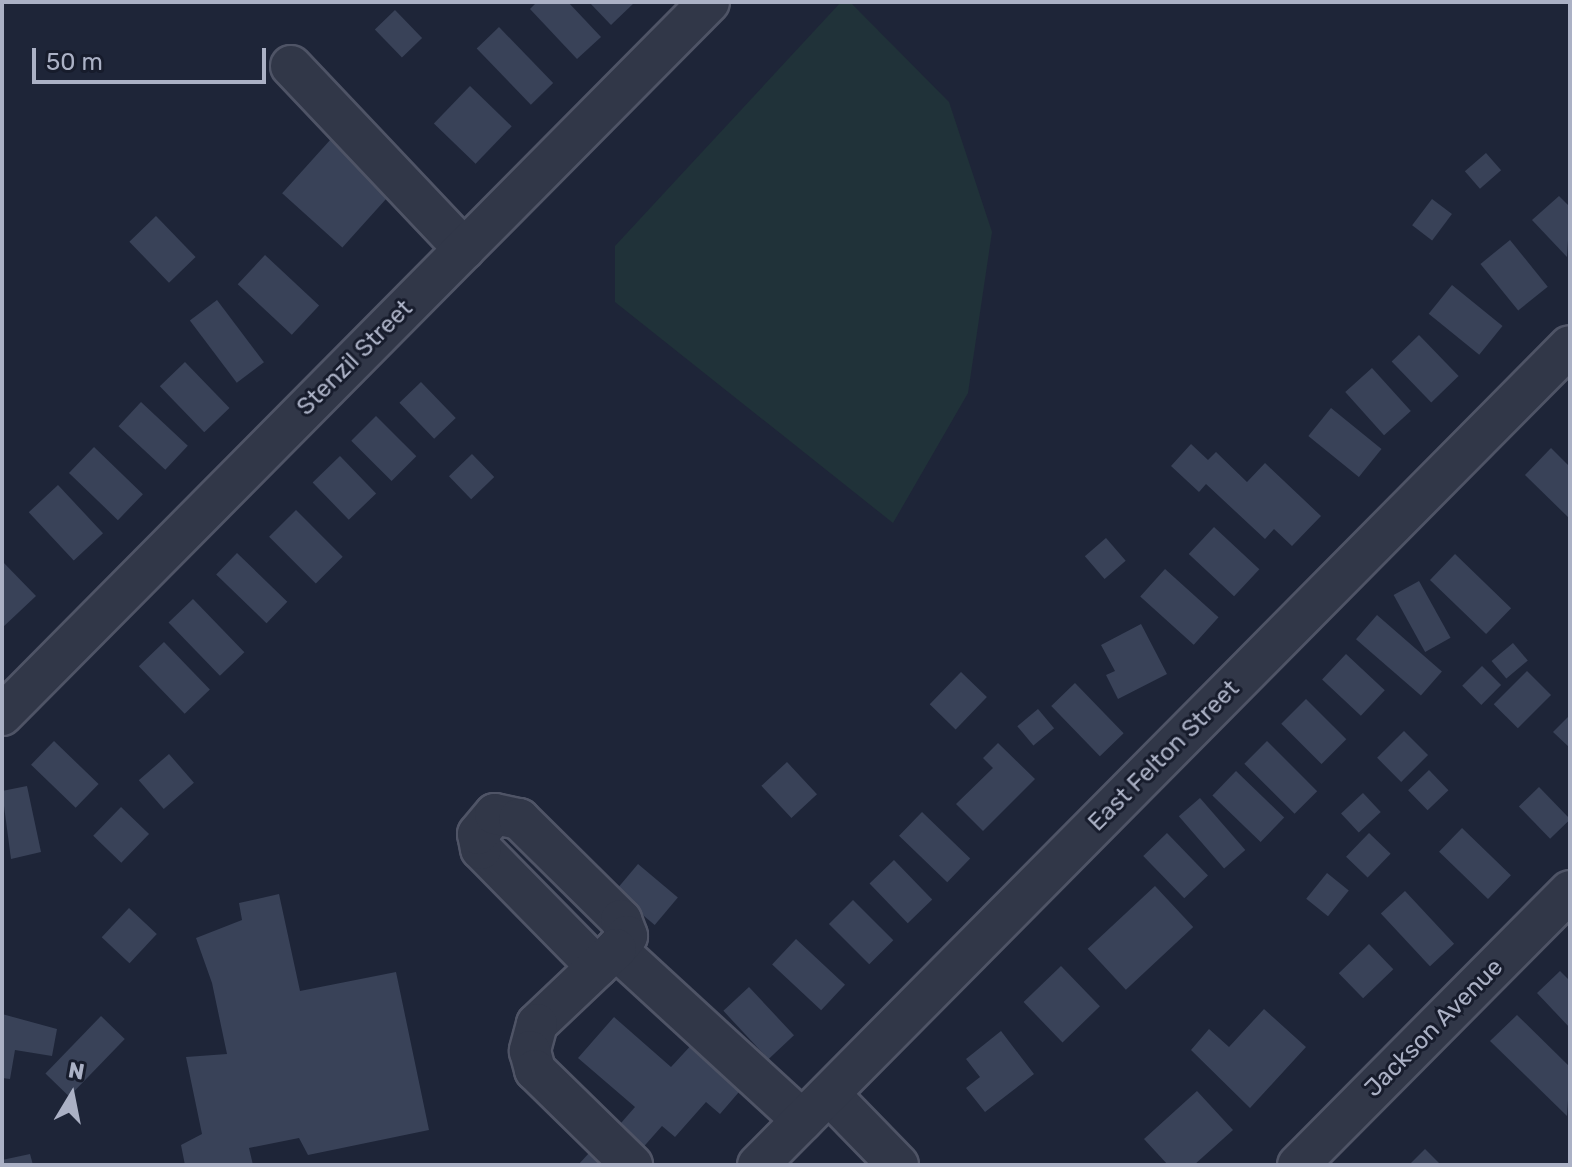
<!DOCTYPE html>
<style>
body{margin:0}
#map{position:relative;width:1572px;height:1167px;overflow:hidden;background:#1e2538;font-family:Rubik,sans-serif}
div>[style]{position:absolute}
.green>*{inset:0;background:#203239}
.building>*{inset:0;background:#394258;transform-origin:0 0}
.roads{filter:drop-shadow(2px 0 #4f5466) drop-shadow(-2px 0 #4f5466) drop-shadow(0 2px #4f5466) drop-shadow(0 -2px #4f5466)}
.minor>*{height:40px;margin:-20px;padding:0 20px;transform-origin:20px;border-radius:20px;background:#313748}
span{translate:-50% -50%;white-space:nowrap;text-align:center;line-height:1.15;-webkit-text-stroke:6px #171c2c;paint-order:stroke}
.street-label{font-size:24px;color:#abb1c5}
.frame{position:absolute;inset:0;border:4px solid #abb1c5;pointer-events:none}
.north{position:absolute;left:32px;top:1055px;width:80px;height:80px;-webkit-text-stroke:6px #171c2c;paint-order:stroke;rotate:10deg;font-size:22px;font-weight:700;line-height:32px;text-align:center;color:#abb1c5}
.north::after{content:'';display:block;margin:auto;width:28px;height:36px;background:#abb1c5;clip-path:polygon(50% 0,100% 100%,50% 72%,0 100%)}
.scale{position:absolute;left:32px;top:48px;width:234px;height:36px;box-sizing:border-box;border:4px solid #abb1c5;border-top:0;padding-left:10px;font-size:24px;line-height:28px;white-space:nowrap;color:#abb1c5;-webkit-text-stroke:6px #171c2c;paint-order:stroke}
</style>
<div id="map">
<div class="green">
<div style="clip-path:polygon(841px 2px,850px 2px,949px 102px,992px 232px,968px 393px,893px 523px,615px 302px,615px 246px)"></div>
</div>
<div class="building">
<div style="clip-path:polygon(537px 2px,568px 2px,601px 37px,577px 59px,530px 9px)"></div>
<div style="clip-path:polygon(589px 2px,635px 2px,611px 25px)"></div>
<div style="left:395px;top:10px;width:39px;height:28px;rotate:46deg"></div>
<div style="left:499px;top:27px;width:78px;height:31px;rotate:46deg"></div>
<div style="left:470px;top:86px;width:58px;height:52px;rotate:44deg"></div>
<div style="left:331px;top:139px;width:81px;height:73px;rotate:42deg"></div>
<div style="left:1486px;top:153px;width:23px;height:28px;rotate:49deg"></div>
<div style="clip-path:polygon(1559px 196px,1570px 207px,1567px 257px,1532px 220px)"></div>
<div style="left:1432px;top:199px;width:25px;height:33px;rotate:37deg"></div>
<div style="left:156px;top:216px;width:57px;height:37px;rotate:46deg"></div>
<div style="left:1510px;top:240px;width:60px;height:38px;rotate:51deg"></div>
<div style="left:265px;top:255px;width:74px;height:40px;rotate:43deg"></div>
<div style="left:1452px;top:285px;width:65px;height:37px;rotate:39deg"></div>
<div style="left:217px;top:300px;width:78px;height:34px;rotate:53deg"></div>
<div style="left:1419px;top:335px;width:57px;height:38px;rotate:46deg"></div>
<div style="left:185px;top:362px;width:64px;height:35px;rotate:46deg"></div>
<div style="left:1372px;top:368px;width:58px;height:36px;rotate:48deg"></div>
<div style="left:421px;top:382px;width:50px;height:30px;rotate:46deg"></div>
<div style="left:141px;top:402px;width:64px;height:33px;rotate:43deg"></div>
<div style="left:1331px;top:408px;width:65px;height:36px;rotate:39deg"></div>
<div style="left:376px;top:416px;width:57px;height:35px;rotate:45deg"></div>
<div style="clip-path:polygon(1191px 444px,1208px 460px,1216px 452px,1247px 482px,1265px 463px,1321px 516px,1292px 546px,1274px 529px,1265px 539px,1206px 484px,1199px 492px,1171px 466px)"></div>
<div style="left:94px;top:447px;width:68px;height:36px;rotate:44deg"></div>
<div style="clip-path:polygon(1551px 448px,1570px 467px,1570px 519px,1525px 475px)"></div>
<div style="left:472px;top:454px;width:32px;height:32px;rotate:46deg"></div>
<div style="left:340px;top:456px;width:52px;height:38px;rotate:46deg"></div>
<div style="left:58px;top:485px;width:66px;height:40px;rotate:47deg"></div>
<div style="left:296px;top:510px;width:66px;height:38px;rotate:45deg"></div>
<div style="left:1214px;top:527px;width:62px;height:37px;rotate:43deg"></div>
<div style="left:1106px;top:538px;width:30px;height:28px;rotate:49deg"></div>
<div style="left:237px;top:553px;width:70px;height:30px;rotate:44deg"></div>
<div style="left:1455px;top:554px;width:78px;height:36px;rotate:44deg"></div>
<div style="clip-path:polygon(2px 561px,36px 596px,2px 628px)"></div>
<div style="left:1165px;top:569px;width:72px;height:37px;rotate:42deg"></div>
<div style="left:1419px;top:581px;width:65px;height:29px;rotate:61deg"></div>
<div style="left:193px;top:599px;width:74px;height:34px;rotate:46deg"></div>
<div style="left:1377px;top:615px;width:86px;height:32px;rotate:41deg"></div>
<div style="clip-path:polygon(1141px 624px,1167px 674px,1118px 699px,1106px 675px,1115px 671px,1101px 645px)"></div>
<div style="left:164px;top:642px;width:66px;height:35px;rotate:46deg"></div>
<div style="left:1513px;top:643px;width:23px;height:28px;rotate:50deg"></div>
<div style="left:1346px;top:654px;width:53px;height:35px;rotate:43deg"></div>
<div style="left:1482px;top:666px;width:27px;height:28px;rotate:45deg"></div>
<div style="left:1527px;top:671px;width:34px;height:47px;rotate:45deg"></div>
<div style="left:961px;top:672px;width:36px;height:45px;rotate:44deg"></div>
<div style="left:1075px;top:683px;width:70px;height:33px;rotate:46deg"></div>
<div style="left:1306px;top:699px;width:57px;height:35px;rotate:45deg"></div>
<div style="left:1038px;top:709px;width:25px;height:27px;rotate:50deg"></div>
<div style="clip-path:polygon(1570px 715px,1570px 748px,1553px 732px)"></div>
<div style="left:1404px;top:731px;width:34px;height:38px;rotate:45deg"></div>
<div style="left:54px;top:741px;width:62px;height:33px;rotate:44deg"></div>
<div style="left:1267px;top:741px;width:71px;height:32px;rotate:45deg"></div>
<div style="clip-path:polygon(998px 743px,1035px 779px,983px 831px,956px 804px,993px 768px,983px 758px)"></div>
<div style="left:169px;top:754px;width:38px;height:40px;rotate:49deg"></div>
<div style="left:787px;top:762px;width:44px;height:35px;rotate:47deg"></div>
<div style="left:1429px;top:770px;width:28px;height:29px;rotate:46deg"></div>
<div style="left:1236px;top:771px;width:67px;height:34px;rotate:44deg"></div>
<div style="clip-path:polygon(27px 786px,41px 852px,11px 859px,2px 791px)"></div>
<div style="left:1539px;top:787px;width:45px;height:28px;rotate:46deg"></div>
<div style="left:1363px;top:793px;width:26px;height:30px;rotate:47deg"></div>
<div style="left:1200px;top:798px;width:69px;height:28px;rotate:49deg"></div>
<div style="left:121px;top:807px;width:39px;height:40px;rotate:44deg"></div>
<div style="left:922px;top:812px;width:67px;height:33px;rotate:44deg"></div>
<div style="left:1462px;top:828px;width:68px;height:33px;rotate:44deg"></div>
<div style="left:1167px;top:833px;width:59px;height:33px;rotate:46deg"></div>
<div style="left:1369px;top:833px;width:30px;height:33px;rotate:44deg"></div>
<div style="left:894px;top:860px;width:55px;height:34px;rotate:46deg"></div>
<div style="left:638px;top:864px;width:52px;height:36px;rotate:40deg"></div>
<div style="left:1327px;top:873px;width:28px;height:33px;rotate:39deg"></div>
<div style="left:1155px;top:886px;width:56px;height:92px;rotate:47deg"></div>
<div style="left:1405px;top:891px;width:72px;height:33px;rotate:47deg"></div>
<div style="clip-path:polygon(279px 894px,300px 991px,396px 972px,429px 1130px,308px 1155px,299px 1138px,249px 1148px,253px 1165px,185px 1165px,181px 1145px,202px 1134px,186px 1057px,227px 1054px,212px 983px,196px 938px,242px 920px,239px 903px)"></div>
<div style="left:853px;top:900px;width:57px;height:34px;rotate:45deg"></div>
<div style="left:129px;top:908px;width:38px;height:40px;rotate:43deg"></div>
<div style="left:796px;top:939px;width:67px;height:35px;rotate:43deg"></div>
<div style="left:1369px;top:944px;width:35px;height:42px;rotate:46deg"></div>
<div style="left:1061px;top:966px;width:56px;height:52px;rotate:46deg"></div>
<div style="clip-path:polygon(1560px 971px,1570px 981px,1570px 1028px,1537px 993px)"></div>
<div style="left:749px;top:987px;width:66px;height:35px;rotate:47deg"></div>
<div style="clip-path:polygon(1264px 1009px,1306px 1047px,1250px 1108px,1191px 1050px,1209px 1029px,1229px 1047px)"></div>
<div style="clip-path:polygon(2px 1014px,57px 1029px,52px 1056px,15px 1050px,10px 1079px,2px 1078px)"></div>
<div style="clip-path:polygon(1517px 1015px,1570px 1067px,1567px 1116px,1490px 1041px)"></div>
<div style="left:101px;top:1016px;width:33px;height:80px;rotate:44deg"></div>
<div style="clip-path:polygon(614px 1017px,671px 1067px,695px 1041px,745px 1085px,720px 1114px,706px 1102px,675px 1137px,662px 1126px,639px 1152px,614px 1131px,635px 1107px,578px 1058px)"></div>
<div style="clip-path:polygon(1001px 1031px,1034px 1074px,985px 1112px,966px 1088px,980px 1077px,966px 1059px)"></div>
<div style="clip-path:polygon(1197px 1091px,1233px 1130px,1194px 1165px,1168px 1165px,1144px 1139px)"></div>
<div style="clip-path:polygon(1425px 1149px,1441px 1165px,1409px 1165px)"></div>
<div style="clip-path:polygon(590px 1152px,604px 1165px,578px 1165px)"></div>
<div style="clip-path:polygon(30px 1154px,33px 1165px,2px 1165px,2px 1160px)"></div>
</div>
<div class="roads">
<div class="minor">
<div style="left:291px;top:66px;width:252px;rotate:46.6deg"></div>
<div style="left:2px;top:715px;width:1004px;rotate:-45.24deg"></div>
<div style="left:616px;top:949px;width:253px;rotate:42.6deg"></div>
<div style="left:597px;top:967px;width:165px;rotate:-134.5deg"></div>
<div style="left:481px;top:849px;width:15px;rotate:-101deg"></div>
<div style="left:478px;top:834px;width:26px;rotate:-50deg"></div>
<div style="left:495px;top:814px;width:25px;rotate:12deg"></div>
<div style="left:519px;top:819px;width:144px;rotate:44.7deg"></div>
<div style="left:621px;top:920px;width:17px;rotate:69deg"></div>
<div style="left:627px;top:936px;width:17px;rotate:130deg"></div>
<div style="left:616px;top:949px;width:109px;rotate:136.5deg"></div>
<div style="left:537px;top:1024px;width:28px;rotate:105deg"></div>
<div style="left:530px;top:1051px;width:20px;rotate:75deg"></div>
<div style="left:535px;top:1070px;width:136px;rotate:44.4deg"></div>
<div style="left:829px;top:1094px;width:99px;rotate:45.8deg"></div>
<div style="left:758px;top:1165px;width:1153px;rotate:-45.25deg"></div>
<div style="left:1298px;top:1165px;width:386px;rotate:-45.2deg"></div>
</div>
</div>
<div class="street-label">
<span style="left:355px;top:358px;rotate:-45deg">Stenzil Street</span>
<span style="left:1164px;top:756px;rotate:-45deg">East Felton Street</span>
<span style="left:1434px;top:1028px;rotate:-45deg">Jackson Avenue</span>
</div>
<div class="frame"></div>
<div class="north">N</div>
<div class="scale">50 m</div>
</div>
